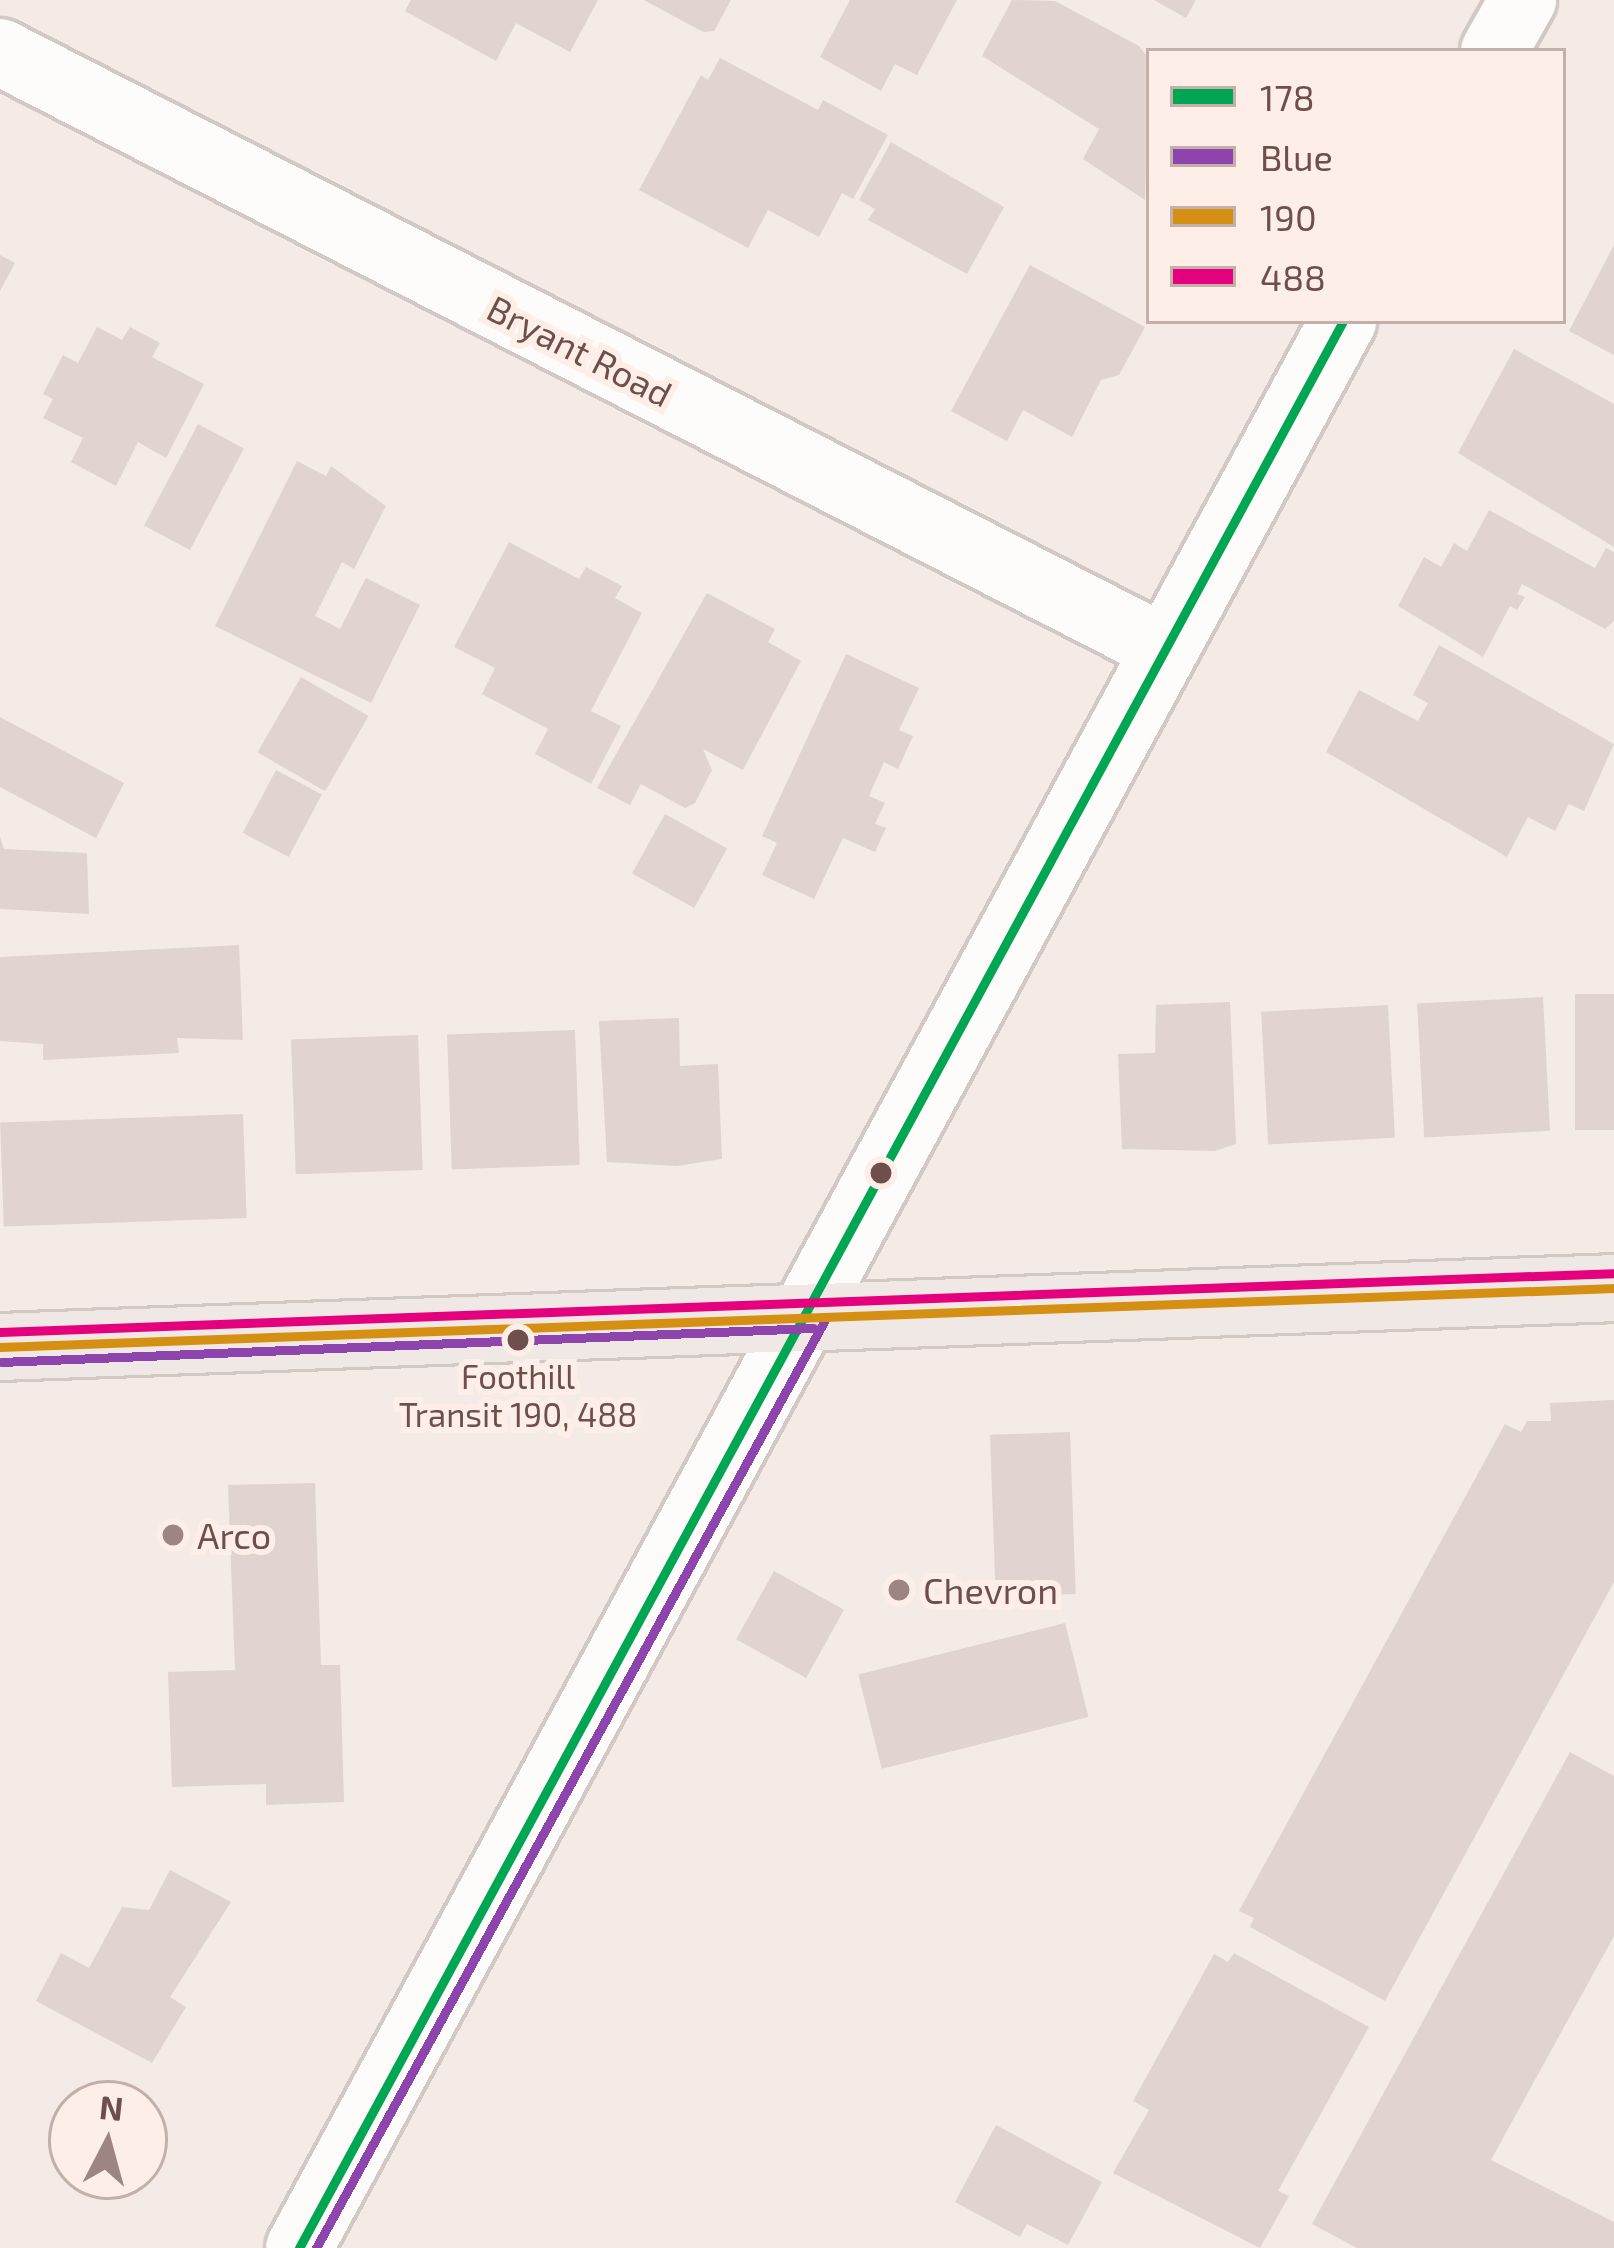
<!DOCTYPE html>
<style>
body{margin:0}
#map{position:relative;width:1614px;height:2248px;overflow:hidden;background:#f4ebe7;font-family:"Exo 2",sans-serif}
div>[style]{position:absolute}
.building>*{inset:0;background:#e0d3d0;transform-origin:0 0}
.roads{filter:drop-shadow(3px 0 #d2c8c4) drop-shadow(-3px 0 #d2c8c4) drop-shadow(0 3px #d2c8c4) drop-shadow(0 -3px #d2c8c4)}
.street>*{height:66px;margin:-33px;padding:0 33px;transform-origin:33px;border-radius:33px;background:#fdfcfb}
.secondary>*{height:66px;margin:-33px;padding:0 33px;transform-origin:33px;border-radius:33px;background:#fdfcfb}
.primary>*{height:66px;margin:-33px;padding:0 33px;transform-origin:33px;border-radius:33px;background:#f0e8e4}
.bus-1>*{height:9px;margin:-4.5px;padding:0 4.5px;transform-origin:4.5px;border-radius:4.5px;background:#00a651}
.bus-2>*{height:9px;margin:-4.5px;padding:0 4.5px;transform-origin:4.5px;border-radius:4.5px;background:#8e44ad}
.bus-3>*{height:9px;margin:-4.5px;padding:0 4.5px;transform-origin:4.5px;border-radius:4.5px;background:#d59013}
.bus-4>*{height:9px;margin:-4.5px;padding:0 4.5px;transform-origin:4.5px;border-radius:4.5px;background:#e5007d}
.dots>*{width:33px;height:33px;translate:-50% -50%;box-sizing:border-box;border:6px solid #fdefe7;border-radius:50%}
span{translate:-50% -50%;white-space:nowrap;text-align:center;line-height:1.15;-webkit-text-stroke:12px #fdefe7;paint-order:stroke}
.bus-label{font-size:33px;color:#6e4f4b}
.street-label{font-size:36px;color:#6e4f4b}
.poi-label{font-size:36px;color:#6e4f4b}
.left{translate:0 -50%;text-align:left}
.legend{position:absolute;left:1146px;top:48px;width:420px;height:276px;box-sizing:border-box;background:#fdefe7;border:3px solid #c4afa9;margin:0;padding:15px 21px;list-style:none;font-size:36px;color:#6e4f4b}
.legend li{display:flex;align-items:center;gap:24px;height:60px}
.legend b{width:60px;border:3px solid #c4afa9}
.north{position:absolute;left:48px;top:2080px;width:120px;height:120px;box-sizing:border-box;background:#fdefe7;border:3px solid #c4afa9;border-radius:50%;rotate:6deg;font-size:33px;font-weight:700;line-height:48px;text-align:center;color:#6e4f4b}
.north::after{content:'';display:block;margin:auto;width:42px;height:54px;background:#9d8682;clip-path:polygon(50% 0,100% 100%,50% 72%,0 100%)}
</style>
<div id="map">
<div class="building">
<div style="clip-path:polygon(411px 0,598px 0,570px 52px,516px 23px,496px 61px,405px 11px)"></div>
<div style="clip-path:polygon(644px 0,731px 0,714px 31px,703px 32px)"></div>
<div style="clip-path:polygon(850px 0,957px 0,917px 75px,895px 64px,881px 91px,820px 57px)"></div>
<div style="clip-path:polygon(1012px 0,1055px 1px,1139px 46px,1149px 59px,1145px 200px,1083px 159px,1099px 129px,982px 56px)"></div>
<div style="clip-path:polygon(1154px 0,1196px 0,1186px 18px)"></div>
<div style="clip-path:polygon(720px 58px,818px 110px,823px 100px,888px 135px,853px 199px,842px 193px,819px 237px,768px 210px,748px 248px,639px 190px,701px 75px,708px 80px)"></div>
<div style="clip-path:polygon(891px 142px,1004px 207px,967px 274px,868px 220px,875px 209px,859px 200px)"></div>
<div style="clip-path:polygon(1614px 245px,1614px 355px,1569px 331px)"></div>
<div style="clip-path:polygon(0 255px,15px 263px,0 291px)"></div>
<div style="clip-path:polygon(1030px 265px,1145px 327px,1119px 375px,1101px 380px,1072px 437px,1023px 410px,1007px 441px,951px 411px)"></div>
<div style="clip-path:polygon(97px 327px,122px 340px,130px 327px,160px 343px,152px 357px,204px 384px,166px 458px,138px 442px,116px 486px,71px 462px,83px 438px,43px 418px,53px 399px,43px 394px,63px 355px,78px 363px)"></div>
<div style="clip-path:polygon(1514px 349px,1614px 404px,1614px 547px,1458px 453px)"></div>
<div style="left:198px;top:424px;width:52px;height:115px;rotate:28deg"></div>
<div style="clip-path:polygon(297px 461px,326px 476px,331px 466px,386px 506px,354px 569px,342px 562px,315px 616px,340px 629px,366px 578px,420px 605px,371px 703px,215px 626px)"></div>
<div style="clip-path:polygon(1489px 510px,1595px 568px,1606px 548px,1614px 552px,1614px 621px,1605px 629px,1522px 584px,1517px 594px,1525px 597px,1517px 610px,1510px 606px,1483px 657px,1398px 606px,1424px 557px,1441px 567px,1454px 543px,1467px 551px)"></div>
<div style="clip-path:polygon(509px 542px,579px 579px,586px 567px,622px 586px,615px 598px,642px 613px,591px 711px,621px 726px,591px 784px,535px 754px,548px 729px,482px 694px,495px 668px,454px 647px)"></div>
<div style="clip-path:polygon(707px 593px,775px 629px,768px 642px,801px 661px,743px 770px,703px 749px,712px 770px,695px 803px,685px 808px,641px 784px,630px 805px,597px 788px)"></div>
<div style="clip-path:polygon(1439px 645px,1614px 744px,1584px 811px,1569px 804px,1555px 831px,1528px 817px,1507px 857px,1326px 752px,1359px 690px,1418px 721px,1428px 703px,1413px 695px)"></div>
<div style="clip-path:polygon(846px 654px,919px 688px,899px 730px,913px 736px,898px 769px,884px 762px,869px 796px,885px 803px,875px 824px,886px 828px,875px 852px,843px 838px,814px 899px,762px 875px,777px 843px,762px 836px)"></div>
<div style="left:301px;top:677px;width:78px;height:87px;rotate:30deg"></div>
<div style="clip-path:polygon(0 717px,124px 783px,96px 838px,0 787px)"></div>
<div style="left:276px;top:770px;width:52px;height:71px;rotate:28deg"></div>
<div style="left:665px;top:814px;width:71px;height:68px;rotate:29deg"></div>
<div style="clip-path:polygon(0 837px,4px 849px,87px 853px,89px 914px,0 909px)"></div>
<div style="clip-path:polygon(239px 945px,243px 1040px,177px 1038px,179px 1053px,43px 1060px,43px 1044px,0 1041px,0 957px)"></div>
<div style="left:1614px;top:994px;width:136px;height:39px;rotate:90deg"></div>
<div style="left:1543px;top:997px;width:134px;height:126px;rotate:87deg"></div>
<div style="clip-path:polygon(1230px 1002px,1236px 1144px,1215px 1151px,1122px 1149px,1118px 1054px,1155px 1053px,1156px 1005px)"></div>
<div style="left:1388px;top:1005px;width:133px;height:127px;rotate:87deg"></div>
<div style="clip-path:polygon(679px 1018px,680px 1066px,718px 1064px,722px 1159px,677px 1166px,607px 1162px,599px 1021px)"></div>
<div style="left:575px;top:1030px;width:135px;height:128px;rotate:88deg"></div>
<div style="left:418px;top:1035px;width:135px;height:127px;rotate:88deg"></div>
<div style="left:243px;top:1114px;width:104px;height:243px;rotate:88deg"></div>
<div style="clip-path:polygon(1614px 1400px,1614px 1582px,1385px 2001px,1250px 1927px,1254px 1918px,1239px 1911px,1505px 1424px,1521px 1432px,1527px 1421px,1551px 1421px,1550px 1403px)"></div>
<div style="left:1070px;top:1432px;width:162px;height:80px;rotate:88deg"></div>
<div style="clip-path:polygon(315px 1483px,321px 1665px,340px 1665px,344px 1802px,266px 1805px,266px 1784px,172px 1787px,168px 1672px,235px 1670px,228px 1485px)"></div>
<div style="left:774px;top:1571px;width:80px;height:78px;rotate:29deg"></div>
<div style="left:1065px;top:1623px;width:97px;height:213px;rotate:76deg"></div>
<div style="clip-path:polygon(1570px 1752px,1614px 1776px,1614px 1936px,1491px 2160px,1614px 2222px,1614px 2248px,1357px 2248px,1312px 2224px)"></div>
<div style="clip-path:polygon(170px 1870px,231px 1902px,170px 1997px,186px 2007px,152px 2063px,36px 2001px,61px 1953px,89px 1968px,122px 1907px,149px 1910px)"></div>
<div style="clip-path:polygon(1234px 1953px,1369px 2027px,1278px 2191px,1289px 2196px,1260px 2248px,1113px 2173px,1149px 2110px,1133px 2101px,1214px 1954px,1228px 1962px)"></div>
<div style="clip-path:polygon(996px 2125px,1102px 2182px,1068px 2245px,1027px 2224px,1020px 2237px,955px 2202px)"></div>
</div>
<div class="roads">
<div class="street">
<div style="left:0;top:52px;width:1305px;rotate:27.13deg"></div>
</div>
<div class="secondary">
<div style="left:1494px;top:51px;width:59px;rotate:-60.4deg"></div>
<div style="left:299px;top:2248px;width:2192px;rotate:-61.55deg"></div>
</div>
<div class="primary">
<div style="left:0;top:1347px;width:1615px;rotate:-2.09deg"></div>
</div>
</div>
<div class="bus-1">
<div style="left:299px;top:2248px;width:2192px;rotate:-61.55deg"></div>
</div>
<div class="bus-2">
<div style="left:1px;top:1362px;width:813px;rotate:-2.4deg"></div>
<div style="left:316px;top:2248px;width:1058px;rotate:-61.26deg"></div>
</div>
<div class="bus-3">
<div style="left:0;top:1347px;width:1615px;rotate:-2.09deg"></div>
</div>
<div class="bus-4">
<div style="left:0;top:1332px;width:1614px;rotate:-2.09deg"></div>
</div>
<div class="dots">
<div style="left:881px;top:1173px;background:#6e4f4b"></div>
<div style="left:518px;top:1340px;background:#6e4f4b"></div>
<div style="left:173px;top:1535px;background:#9d8682"></div>
<div style="left:899px;top:1590px;background:#9d8682"></div>
</div>
<div class="bus-label">
<span style="left:518px;top:1396px">Foothill<br>Transit 190, 488</span>
</div>
<div class="street-label">
<span style="left:580px;top:350px;rotate:27deg">Bryant Road</span>
</div>
<div class="poi-label">
<span class="left" style="left:197px;top:1535px">Arco</span>
<span class="left" style="left:923px;top:1590px">Chevron</span>
</div>
<ul class="legend">
<li><b style="height:15px;background:#00a651"></b>178</li>
<li><b style="height:15px;background:#8e44ad"></b>Blue</li>
<li><b style="height:15px;background:#d59013"></b>190</li>
<li><b style="height:15px;background:#e5007d"></b>488</li>
</ul>
<div class="north">N</div>
</div>
